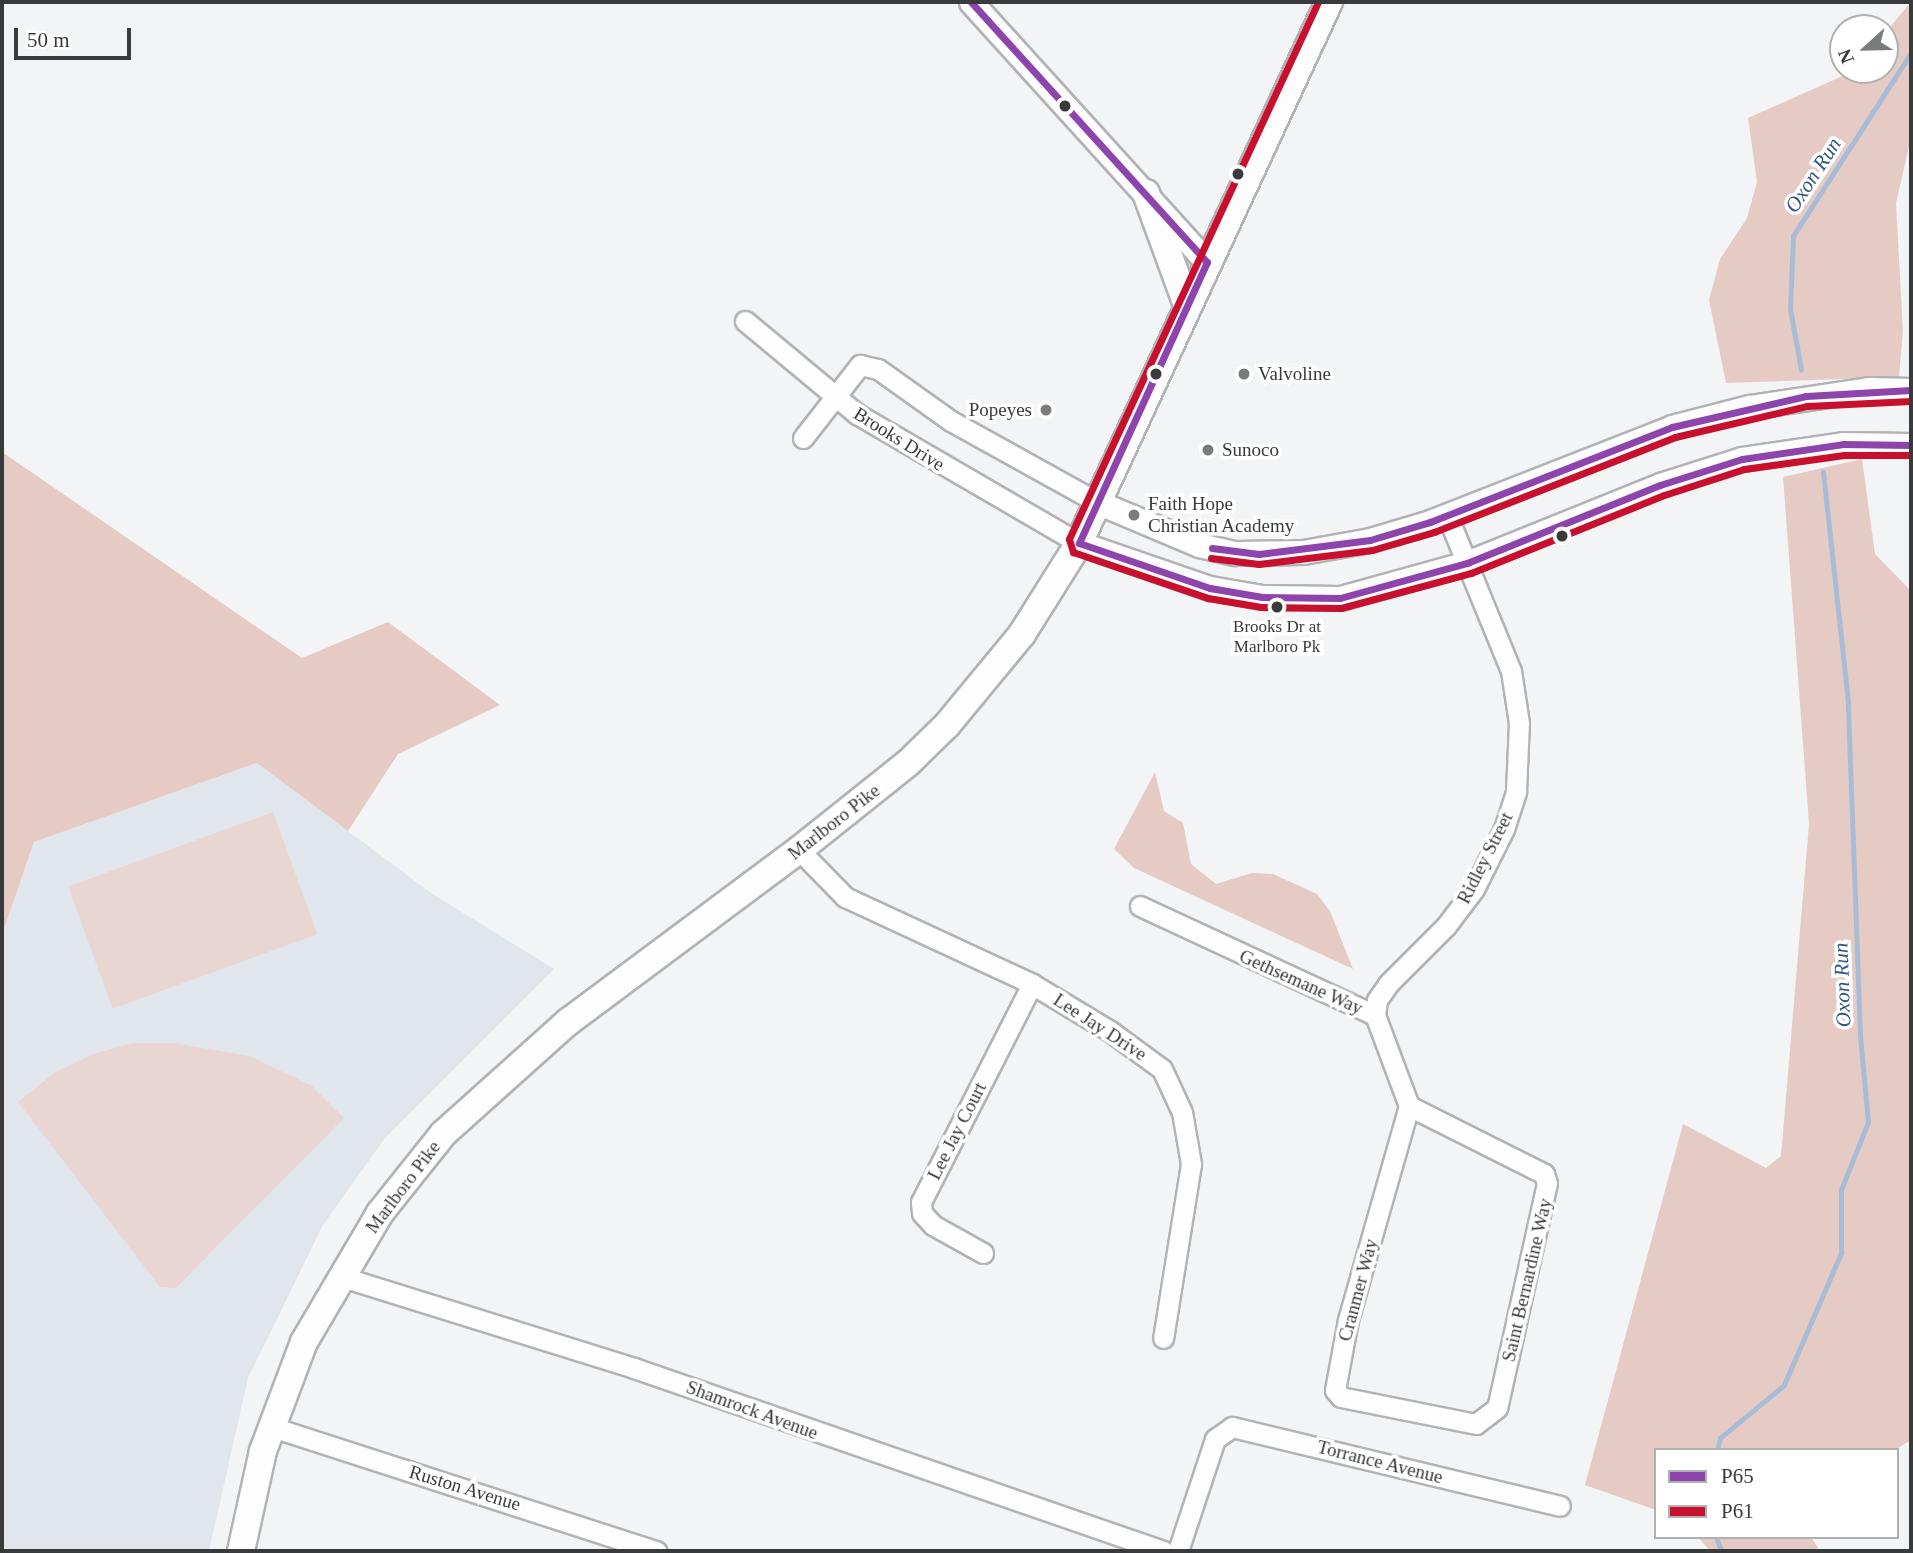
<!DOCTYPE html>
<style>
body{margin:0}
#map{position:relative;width:1913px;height:1553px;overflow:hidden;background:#f3f4f6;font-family:"Times New Roman",serif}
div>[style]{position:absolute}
.built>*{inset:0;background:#e1e6ec}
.green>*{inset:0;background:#e9d6d3;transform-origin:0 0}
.forest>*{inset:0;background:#e6cbc5}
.stream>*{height:4.5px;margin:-2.25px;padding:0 2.25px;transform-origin:2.25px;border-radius:2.25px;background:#a8bcd6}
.roads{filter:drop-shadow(2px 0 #b2b3b4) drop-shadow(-2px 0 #b2b3b4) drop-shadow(0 2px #b2b3b4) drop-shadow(0 -2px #b2b3b4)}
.minor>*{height:19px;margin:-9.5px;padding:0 9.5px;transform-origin:9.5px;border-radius:9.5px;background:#fdfdfe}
.tertiary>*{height:23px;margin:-11.5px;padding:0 11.5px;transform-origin:11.5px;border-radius:11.5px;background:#fdfdfe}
.secondary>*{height:26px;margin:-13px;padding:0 13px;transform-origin:13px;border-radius:13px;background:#fdfdfe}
.bus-1>*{height:7px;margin:-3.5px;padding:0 3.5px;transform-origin:3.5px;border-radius:3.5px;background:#8e44ad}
.bus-2>*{height:7px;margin:-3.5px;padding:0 3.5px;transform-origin:3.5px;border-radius:3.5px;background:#c8102e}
.dots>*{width:19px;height:19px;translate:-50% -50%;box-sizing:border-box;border:4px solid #fff;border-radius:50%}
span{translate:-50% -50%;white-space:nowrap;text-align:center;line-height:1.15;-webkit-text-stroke:7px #fff;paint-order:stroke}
.bus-label{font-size:17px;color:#393a3b}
.poi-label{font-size:19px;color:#393a3b}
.left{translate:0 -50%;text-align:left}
.right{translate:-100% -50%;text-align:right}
.street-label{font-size:19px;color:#393a3b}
.water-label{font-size:21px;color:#305688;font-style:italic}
.frame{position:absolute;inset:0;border:4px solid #393a3b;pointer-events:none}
.legend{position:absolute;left:1654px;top:1448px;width:245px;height:91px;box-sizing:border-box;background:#fff;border:2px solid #b0b0b1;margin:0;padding:9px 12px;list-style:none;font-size:21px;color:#393a3b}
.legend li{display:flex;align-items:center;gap:14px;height:35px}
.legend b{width:35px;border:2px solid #b0b0b1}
.north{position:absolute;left:1829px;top:14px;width:70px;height:70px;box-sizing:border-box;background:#fff;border:2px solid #b0b0b1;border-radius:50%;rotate:248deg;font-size:19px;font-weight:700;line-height:28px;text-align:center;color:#393a3b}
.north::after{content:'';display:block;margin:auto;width:24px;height:32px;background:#7a7b7c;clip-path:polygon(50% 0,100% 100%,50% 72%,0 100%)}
.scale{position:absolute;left:14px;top:28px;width:117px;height:32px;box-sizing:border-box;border:4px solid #393a3b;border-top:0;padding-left:9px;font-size:21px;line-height:24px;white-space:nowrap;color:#393a3b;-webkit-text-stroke:5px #fff;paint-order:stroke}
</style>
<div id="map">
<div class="built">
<div style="clip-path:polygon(257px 763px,431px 893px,554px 969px,385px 1138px,323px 1225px,248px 1378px,209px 1551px,2px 1551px,2px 935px,34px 842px)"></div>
</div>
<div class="green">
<div style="left:273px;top:812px;width:130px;height:218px;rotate:70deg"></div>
<div style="clip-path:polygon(134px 1043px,173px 1043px,250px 1056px,312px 1086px,344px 1118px,176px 1288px,160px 1287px,18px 1102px,54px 1073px,93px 1054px)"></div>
</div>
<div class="forest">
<div style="clip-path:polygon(1911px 2px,1911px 138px,1896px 203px,1903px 331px,1899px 377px,1726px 383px,1709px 300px,1720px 259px,1747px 218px,1757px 182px,1748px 118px,1856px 70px,1885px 70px,1885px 33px)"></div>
<div style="clip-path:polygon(2px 452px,302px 658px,388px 622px,500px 705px,398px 754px,348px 831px,257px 763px,34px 842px,2px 935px)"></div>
<div style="clip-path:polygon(1862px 459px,1875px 554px,1911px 591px,1911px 1440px,1895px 1450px,1656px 1450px,1656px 1510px,1585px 1485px,1683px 1124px,1766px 1168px,1781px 1156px,1809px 824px,1783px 477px)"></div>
<div style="clip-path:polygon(1155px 772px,1164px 811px,1183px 823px,1191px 864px,1216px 884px,1252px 873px,1273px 874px,1317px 894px,1330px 911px,1353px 969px,1134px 868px,1114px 849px)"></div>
<div style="clip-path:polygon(1698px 1537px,1811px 1537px,1820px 1551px,1710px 1551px)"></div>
</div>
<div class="stream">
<div style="left:1801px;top:370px;width:62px;rotate:-100.2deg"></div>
<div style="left:1790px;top:309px;width:73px;rotate:-87.6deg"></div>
<div style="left:1793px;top:236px;width:218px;rotate:-57.2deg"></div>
<div style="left:1717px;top:1450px;width:12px;rotate:-76deg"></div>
<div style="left:1720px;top:1438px;width:83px;rotate:-39.6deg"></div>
<div style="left:1784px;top:1385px;width:144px;rotate:-66.6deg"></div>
<div style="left:1841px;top:1253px;width:63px;rotate:-90deg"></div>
<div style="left:1841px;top:1190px;width:73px;rotate:-68.3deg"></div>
<div style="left:1868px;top:1122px;width:87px;rotate:-95.3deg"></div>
<div style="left:1860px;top:1035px;width:333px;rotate:-92.1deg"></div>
<div style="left:1848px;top:702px;width:231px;rotate:-96.2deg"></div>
<div style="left:1716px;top:1537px;width:15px;rotate:67deg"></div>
</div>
<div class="roads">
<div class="minor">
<div style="left:745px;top:321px;width:146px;rotate:39.7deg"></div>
<div style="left:857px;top:414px;width:257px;rotate:30.2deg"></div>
<div style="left:803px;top:438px;width:93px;rotate:-52deg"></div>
<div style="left:860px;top:365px;width:18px;rotate:13deg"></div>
<div style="left:878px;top:369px;width:90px;rotate:35.5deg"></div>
<div style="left:951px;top:421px;width:167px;rotate:29deg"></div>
<div style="left:799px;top:850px;width:66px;rotate:45.6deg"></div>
<div style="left:845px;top:897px;width:206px;rotate:24.9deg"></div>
<div style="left:1032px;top:984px;width:91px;rotate:31.1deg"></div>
<div style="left:1110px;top:1031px;width:64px;rotate:36.2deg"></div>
<div style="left:1162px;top:1069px;width:47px;rotate:65.1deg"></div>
<div style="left:1182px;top:1112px;width:53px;rotate:80.2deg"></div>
<div style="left:1191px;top:1164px;width:176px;rotate:99.1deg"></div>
<div style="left:1140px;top:906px;width:259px;rotate:24.9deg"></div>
<div style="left:1375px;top:1015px;width:97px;rotate:69.5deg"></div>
<div style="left:1375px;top:1015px;width:15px;rotate:-82deg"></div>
<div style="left:1377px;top:1000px;width:19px;rotate:-55deg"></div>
<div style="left:1388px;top:984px;width:82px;rotate:-45deg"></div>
<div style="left:1446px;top:926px;width:46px;rotate:-52.9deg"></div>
<div style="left:1474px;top:889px;width:67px;rotate:-63.4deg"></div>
<div style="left:1504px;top:829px;width:40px;rotate:-72deg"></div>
<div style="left:1516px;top:791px;width:68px;rotate:-87.5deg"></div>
<div style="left:1519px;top:723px;width:53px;rotate:-98.7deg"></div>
<div style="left:1511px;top:671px;width:169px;rotate:-112.3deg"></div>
<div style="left:1409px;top:1106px;width:151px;rotate:26.7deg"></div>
<div style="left:1544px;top:1174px;width:9px;rotate:72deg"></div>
<div style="left:1547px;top:1183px;width:230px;rotate:102.5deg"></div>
<div style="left:1497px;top:1408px;width:26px;rotate:143deg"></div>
<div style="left:1476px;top:1424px;width:138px;rotate:-168.7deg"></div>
<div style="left:1341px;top:1397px;width:9px;rotate:-131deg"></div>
<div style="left:1335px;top:1390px;width:71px;rotate:-79.5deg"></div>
<div style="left:1348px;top:1320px;width:223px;rotate:-74.1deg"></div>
<div style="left:983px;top:1253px;width:57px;rotate:-150.8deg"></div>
<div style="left:933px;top:1225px;width:16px;rotate:-133deg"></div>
<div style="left:922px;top:1213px;width:11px;rotate:-95deg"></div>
<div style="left:921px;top:1202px;width:245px;rotate:-63deg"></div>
<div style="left:339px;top:1276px;width:309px;rotate:17.3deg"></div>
<div style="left:634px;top:1368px;width:560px;rotate:19.08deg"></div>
<div style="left:272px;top:1427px;width:404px;rotate:17.9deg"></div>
<div style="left:1178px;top:1551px;width:118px;rotate:-71.7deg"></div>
<div style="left:1215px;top:1439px;width:21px;rotate:-35deg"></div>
<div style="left:1232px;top:1427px;width:337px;rotate:13.5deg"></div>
</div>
<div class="tertiary">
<div style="left:971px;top:2px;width:351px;rotate:47.8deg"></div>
<div style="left:1097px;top:502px;width:111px;rotate:22.9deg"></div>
<div style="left:1199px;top:545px;width:37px;rotate:13deg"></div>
<div style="left:1235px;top:553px;width:68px;rotate:-0.8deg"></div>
<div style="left:1303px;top:552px;width:68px;rotate:-10.2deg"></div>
<div style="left:1370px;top:540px;width:63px;rotate:-16.7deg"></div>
<div style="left:1430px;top:522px;width:260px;rotate:-21.4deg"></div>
<div style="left:1672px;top:427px;width:80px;rotate:-14.6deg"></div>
<div style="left:1749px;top:407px;width:121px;rotate:-8.5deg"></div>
<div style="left:1869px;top:389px;width:42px;rotate:1.4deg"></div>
<div style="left:1079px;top:543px;width:139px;rotate:19deg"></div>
<div style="left:1210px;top:588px;width:53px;rotate:9.8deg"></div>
<div style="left:1262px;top:597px;width:78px;rotate:0.7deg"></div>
<div style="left:1340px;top:598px;width:132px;rotate:-15.4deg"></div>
<div style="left:1467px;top:563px;width:208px;rotate:-22deg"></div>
<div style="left:1660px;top:485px;width:86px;rotate:-17.6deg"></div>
<div style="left:1742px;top:459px;width:102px;rotate:-8.4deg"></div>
<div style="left:1843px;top:444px;width:68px;rotate:0.8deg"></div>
</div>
<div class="secondary">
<div style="left:1146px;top:193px;width:119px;rotate:69.9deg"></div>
<div style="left:241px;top:1551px;width:102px;rotate:-77.6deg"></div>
<div style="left:263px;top:1451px;width:116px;rotate:-69.4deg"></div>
<div style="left:304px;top:1342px;width:150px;rotate:-59.5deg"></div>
<div style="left:380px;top:1213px;width:101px;rotate:-51.4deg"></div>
<div style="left:443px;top:1134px;width:168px;rotate:-41.9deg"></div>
<div style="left:568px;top:1022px;width:288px;rotate:-36.7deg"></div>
<div style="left:799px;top:850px;width:139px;rotate:-38.6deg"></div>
<div style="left:908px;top:763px;width:54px;rotate:-44.3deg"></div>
<div style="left:947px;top:725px;width:118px;rotate:-50.5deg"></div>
<div style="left:1022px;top:634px;width:107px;rotate:-57.9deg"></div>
<div style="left:1079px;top:543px;width:596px;rotate:-65.2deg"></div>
</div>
</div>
<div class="bus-1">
<div style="left:971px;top:2px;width:351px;rotate:47.8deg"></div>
<div style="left:1207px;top:262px;width:309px;rotate:114.5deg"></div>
<div style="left:1079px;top:543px;width:139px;rotate:19deg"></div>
<div style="left:1210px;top:588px;width:53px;rotate:9.8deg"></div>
<div style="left:1262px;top:597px;width:78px;rotate:0.7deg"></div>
<div style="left:1340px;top:598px;width:132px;rotate:-15.4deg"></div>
<div style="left:1467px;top:563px;width:208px;rotate:-22deg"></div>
<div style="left:1660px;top:485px;width:86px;rotate:-17.6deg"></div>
<div style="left:1742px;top:459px;width:102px;rotate:-8.4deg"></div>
<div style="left:1843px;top:444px;width:68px;rotate:0.8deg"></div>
<div style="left:1212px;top:548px;width:47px;rotate:7.3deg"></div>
<div style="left:1259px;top:554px;width:112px;rotate:-7.2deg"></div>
<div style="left:1370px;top:540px;width:63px;rotate:-16.7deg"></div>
<div style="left:1430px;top:522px;width:260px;rotate:-21.4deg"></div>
<div style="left:1672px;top:427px;width:138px;rotate:-13deg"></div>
<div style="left:1806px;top:396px;width:105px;rotate:-3.3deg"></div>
</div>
<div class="bus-2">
<div style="left:1318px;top:2px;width:592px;rotate:114.88deg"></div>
<div style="left:1069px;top:539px;width:14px;rotate:73deg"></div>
<div style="left:1073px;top:552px;width:143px;rotate:18.8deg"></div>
<div style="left:1208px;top:598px;width:54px;rotate:9.6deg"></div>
<div style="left:1261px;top:607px;width:80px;rotate:0.7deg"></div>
<div style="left:1341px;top:608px;width:135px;rotate:-15.1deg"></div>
<div style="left:1471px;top:573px;width:208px;rotate:-22deg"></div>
<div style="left:1664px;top:495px;width:84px;rotate:-18deg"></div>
<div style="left:1744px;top:469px;width:101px;rotate:-8deg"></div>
<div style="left:1844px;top:455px;width:67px"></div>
<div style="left:1211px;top:558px;width:48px;rotate:7.1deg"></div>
<div style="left:1259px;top:564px;width:114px;rotate:-7.1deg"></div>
<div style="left:1372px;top:550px;width:65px;rotate:-16.2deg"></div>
<div style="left:1434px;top:532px;width:259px;rotate:-21.5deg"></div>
<div style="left:1675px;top:437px;width:136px;rotate:-13.2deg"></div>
<div style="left:1807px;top:406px;width:104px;rotate:-2.8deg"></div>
</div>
<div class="dots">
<div style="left:1065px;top:106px;background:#393a3b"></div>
<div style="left:1238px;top:174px;background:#393a3b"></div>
<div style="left:1156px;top:374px;background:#393a3b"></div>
<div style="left:1244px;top:374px;background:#7a7b7c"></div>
<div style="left:1046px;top:410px;background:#7a7b7c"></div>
<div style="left:1208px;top:450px;background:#7a7b7c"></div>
<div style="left:1134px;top:515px;background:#7a7b7c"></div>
<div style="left:1562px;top:536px;background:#393a3b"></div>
<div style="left:1277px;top:607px;background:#393a3b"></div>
</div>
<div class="bus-label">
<span style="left:1277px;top:637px">Brooks Dr at<br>Marlboro Pk</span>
</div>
<div class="poi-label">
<span class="left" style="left:1258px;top:374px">Valvoline</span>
<span class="right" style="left:1032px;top:410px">Popeyes</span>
<span class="left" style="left:1222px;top:450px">Sunoco</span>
<span class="left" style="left:1148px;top:515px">Faith Hope<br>Christian Academy</span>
</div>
<div class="street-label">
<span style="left:899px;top:439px;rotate:32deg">Brooks Drive</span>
<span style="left:834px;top:822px;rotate:-38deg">Marlboro Pike</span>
<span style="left:1485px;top:858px;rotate:-63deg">Ridley Street</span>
<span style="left:1301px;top:982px;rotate:24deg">Gethsemane Way</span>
<span style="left:1100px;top:1027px;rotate:33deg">Lee Jay Drive</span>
<span style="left:957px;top:1131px;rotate:-63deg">Lee Jay Court</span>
<span style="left:403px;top:1187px;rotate:-53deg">Marlboro Pike</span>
<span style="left:1527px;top:1280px;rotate:-77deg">Saint Bernardine Way</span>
<span style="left:1358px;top:1290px;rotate:-75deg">Cranmer Way</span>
<span style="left:752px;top:1410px;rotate:20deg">Shamrock Avenue</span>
<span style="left:1380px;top:1462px;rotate:14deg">Torrance Avenue</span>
<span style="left:465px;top:1488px;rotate:17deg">Ruston Avenue</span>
</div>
<div class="water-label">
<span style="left:1813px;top:175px;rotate:-57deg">Oxon Run</span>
<span style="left:1842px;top:985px;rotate:-92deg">Oxon Run</span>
</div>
<div class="frame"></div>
<ul class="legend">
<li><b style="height:9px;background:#8e44ad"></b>P65</li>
<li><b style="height:9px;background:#c8102e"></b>P61</li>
</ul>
<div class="north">N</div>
<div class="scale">50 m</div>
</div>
